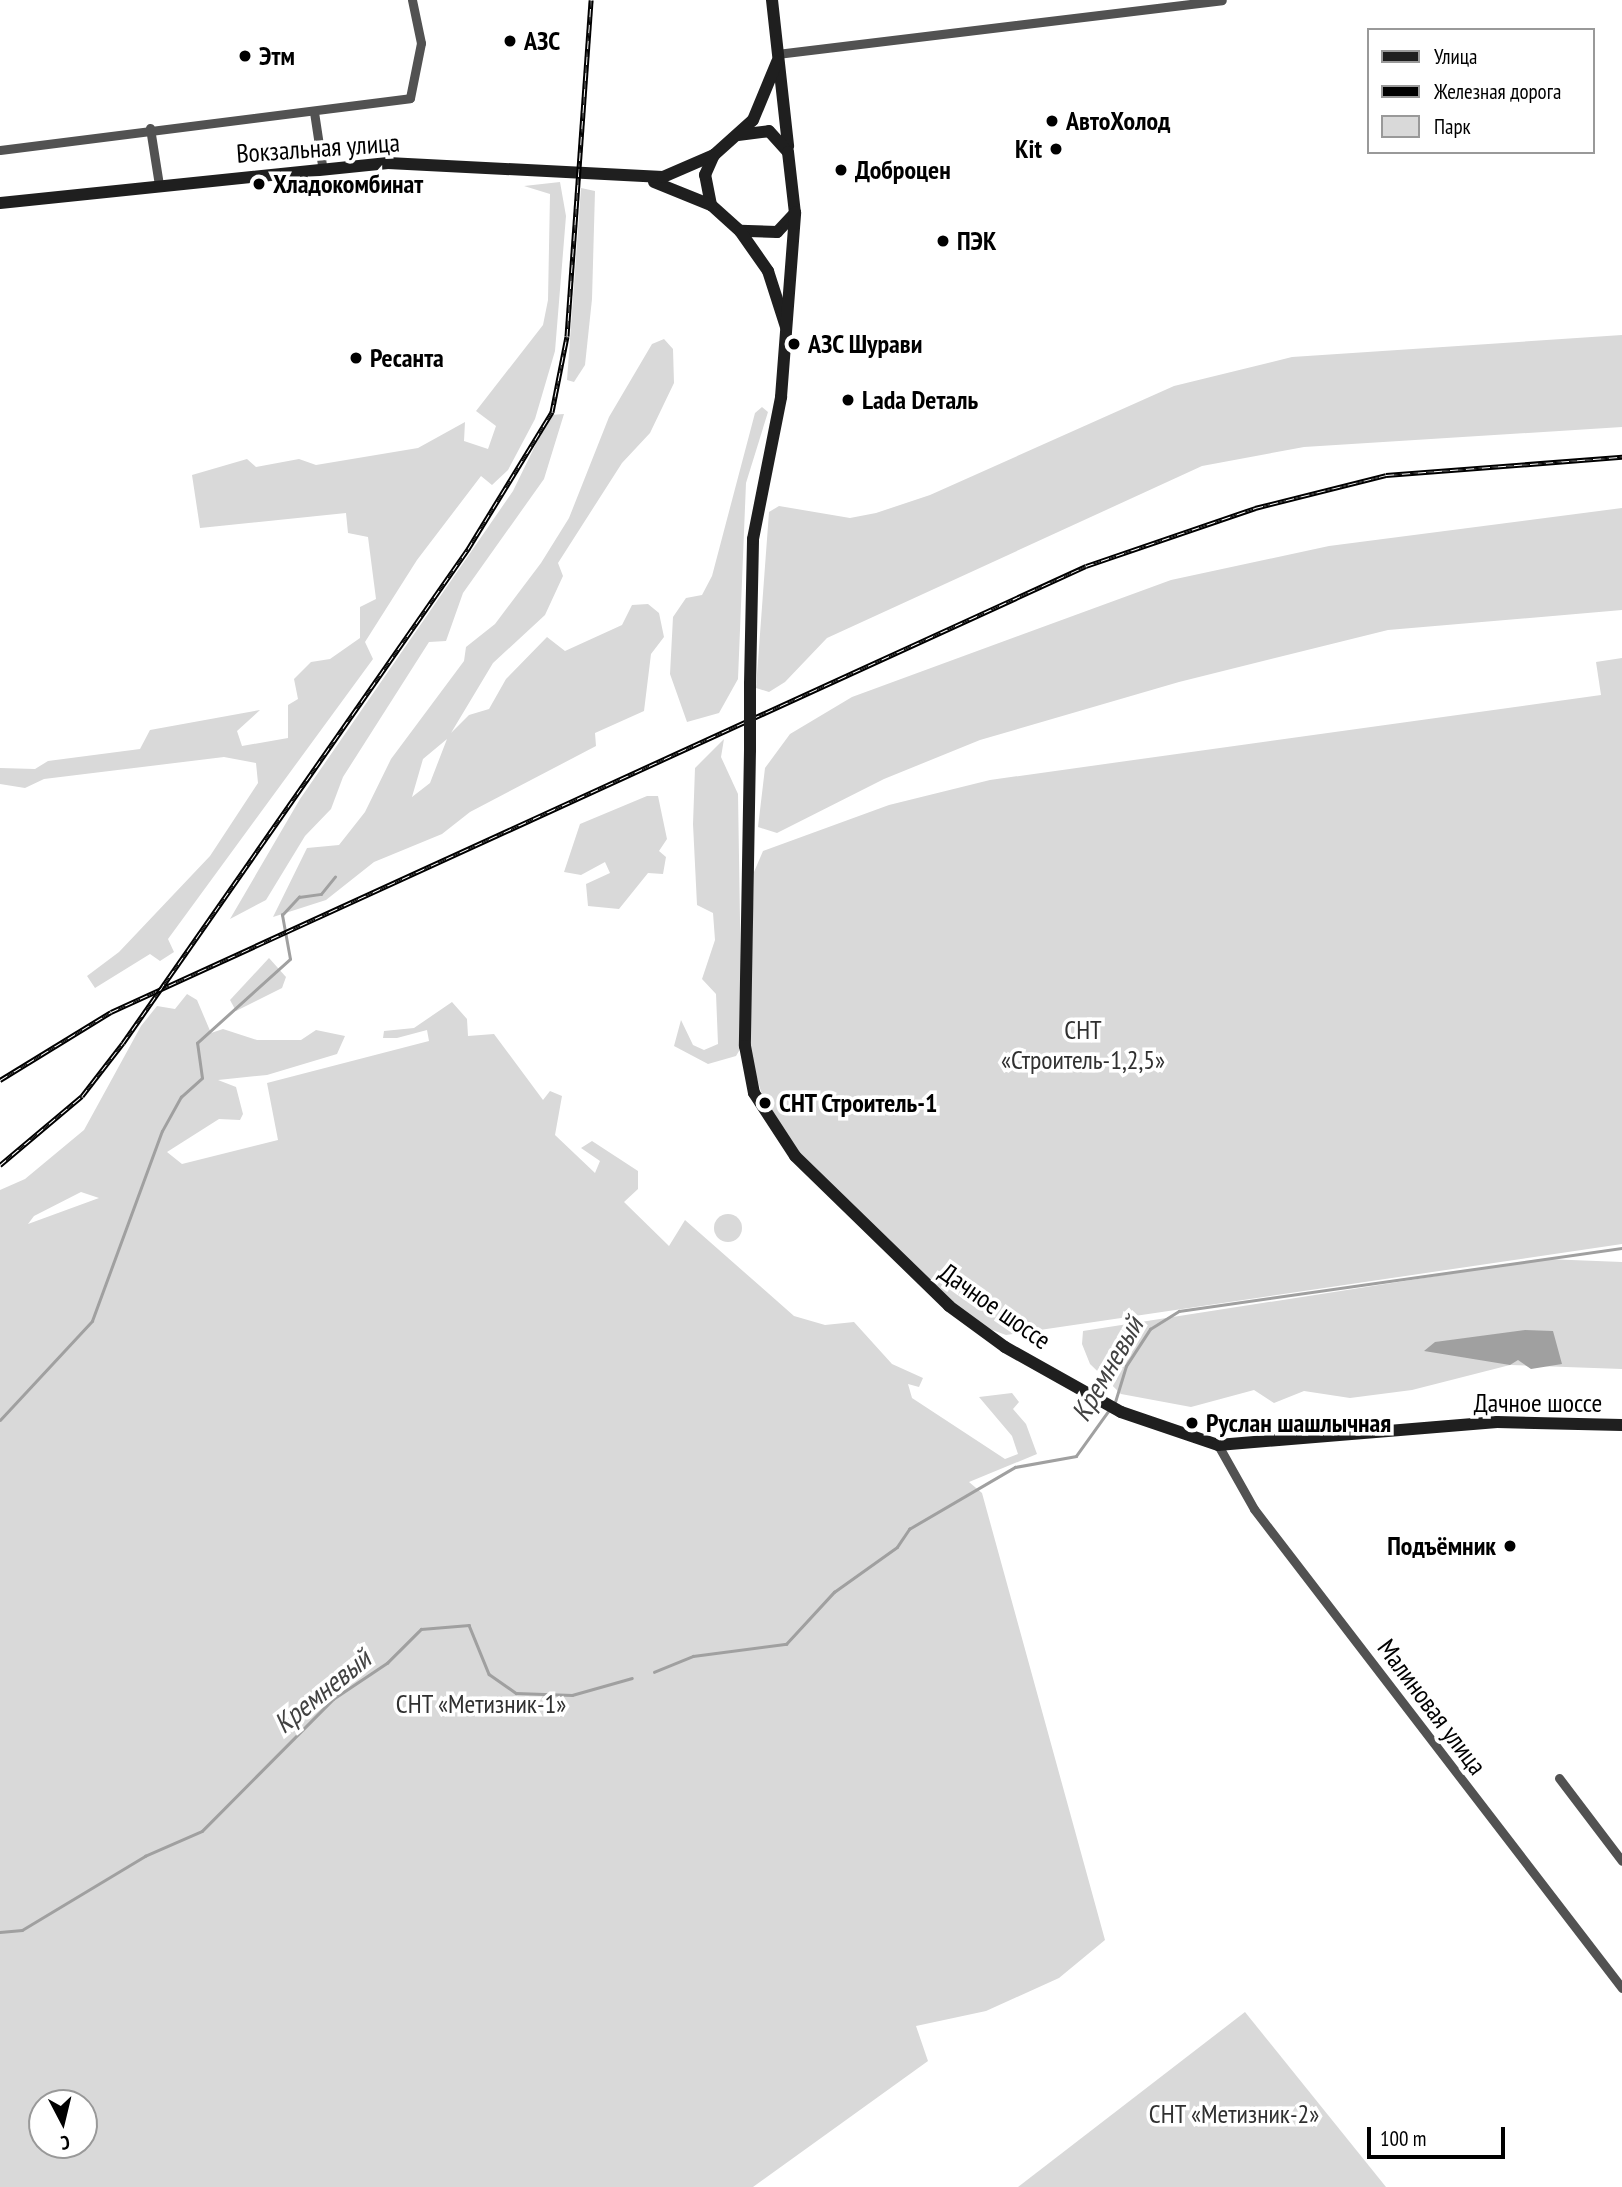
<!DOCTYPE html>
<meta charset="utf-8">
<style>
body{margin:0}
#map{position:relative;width:1622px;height:2187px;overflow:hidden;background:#fff;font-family:"PT Sans Narrow",sans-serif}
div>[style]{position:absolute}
.green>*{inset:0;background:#d9d9d9}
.round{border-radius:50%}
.water>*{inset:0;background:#a0a0a0}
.stream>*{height:2.5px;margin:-1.25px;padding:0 1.25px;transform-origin:1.25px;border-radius:1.25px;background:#a0a0a0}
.street>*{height:9px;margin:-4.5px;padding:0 4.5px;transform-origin:4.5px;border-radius:4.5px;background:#525252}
.secondary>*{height:12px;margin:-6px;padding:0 6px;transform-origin:6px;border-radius:6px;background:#1f1f1f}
.rail>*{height:5px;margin-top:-2.5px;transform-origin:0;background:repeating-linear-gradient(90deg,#fff 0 8px,#000 0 16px);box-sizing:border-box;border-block:2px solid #000}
.secondary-bridge>*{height:12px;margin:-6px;padding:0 6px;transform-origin:6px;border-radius:6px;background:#1f1f1f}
.dots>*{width:19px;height:19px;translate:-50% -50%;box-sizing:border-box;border:4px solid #fff;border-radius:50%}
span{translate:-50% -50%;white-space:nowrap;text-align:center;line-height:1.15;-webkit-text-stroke:7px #fff;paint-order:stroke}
.poi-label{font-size:26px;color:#000;font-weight:700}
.left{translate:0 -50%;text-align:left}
.right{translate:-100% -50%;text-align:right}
.street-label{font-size:26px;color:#000}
.park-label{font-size:26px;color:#303030}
.water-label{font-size:28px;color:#414141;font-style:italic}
.legend{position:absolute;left:1367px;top:28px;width:228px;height:126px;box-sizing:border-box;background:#fff;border:2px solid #999;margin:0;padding:9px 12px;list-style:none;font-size:21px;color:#000}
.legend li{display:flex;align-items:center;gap:14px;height:35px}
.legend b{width:35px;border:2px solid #999}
.north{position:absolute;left:28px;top:2089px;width:70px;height:70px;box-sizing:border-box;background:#fff;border:2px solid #999;border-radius:50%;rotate:173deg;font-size:19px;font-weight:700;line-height:28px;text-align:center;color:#000}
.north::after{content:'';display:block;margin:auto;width:24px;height:32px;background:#000;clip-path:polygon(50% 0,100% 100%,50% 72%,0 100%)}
.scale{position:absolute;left:1367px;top:2127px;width:138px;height:32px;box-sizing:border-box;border:4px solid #000;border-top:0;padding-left:9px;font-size:21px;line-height:24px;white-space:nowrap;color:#000;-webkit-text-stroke:5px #fff;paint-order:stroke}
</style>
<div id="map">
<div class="green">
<div style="clip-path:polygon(560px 182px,566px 216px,555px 351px,535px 419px,508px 470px,492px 485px,481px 476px,417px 560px,365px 642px,373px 659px,168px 939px,174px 952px,160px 961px,150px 954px,95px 988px,87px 976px,119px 952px,210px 856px,258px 783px,256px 763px,224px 757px,44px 779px,25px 788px,0 784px,0 768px,35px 769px,48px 761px,140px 749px,150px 730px,260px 710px,237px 731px,242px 746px,288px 738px,288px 705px,298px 699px,294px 679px,311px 662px,330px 659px,360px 638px,360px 607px,376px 599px,368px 537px,348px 533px,346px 513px,200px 528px,192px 475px,247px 459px,256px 467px,299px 459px,316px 465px,418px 448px,465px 422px,464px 441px,488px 449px,496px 426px,476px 411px,543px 325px,548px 300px,550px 194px,524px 186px)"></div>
<div style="clip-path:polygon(581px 188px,595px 191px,592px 299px,585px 365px,574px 382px,567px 380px)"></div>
<div style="clip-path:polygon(1622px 335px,1622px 427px,1304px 447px,1202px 466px,827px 638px,785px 682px,769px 692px,756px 688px,769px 512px,779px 506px,850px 518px,876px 513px,930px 495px,1174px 386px,1292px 357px)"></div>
<div style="clip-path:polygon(evenodd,664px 339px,673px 349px,674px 383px,650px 433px,622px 463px,558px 563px,563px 576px,545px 615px,493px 663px,451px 733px,469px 715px,489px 709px,506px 679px,547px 637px,565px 651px,622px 625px,632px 605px,648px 604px,659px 613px,664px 637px,651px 654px,644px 711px,595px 733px,596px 746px,470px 812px,442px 834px,374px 862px,326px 900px,273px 917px,307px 848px,339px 845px,365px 812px,391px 759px,464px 661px,466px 647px,495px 624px,541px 563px,569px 518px,609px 417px,652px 344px,664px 339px,447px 739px,430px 783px,412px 797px,423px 759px,447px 739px)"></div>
<div style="clip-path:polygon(762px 407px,768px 412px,746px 483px,738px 679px,719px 713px,687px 722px,670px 674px,673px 617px,686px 598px,702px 595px,712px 576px,755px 413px)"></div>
<div style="clip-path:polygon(564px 414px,544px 479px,463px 593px,446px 641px,429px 642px,343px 777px,331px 809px,305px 836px,266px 900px,230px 919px,300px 799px,513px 491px,550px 415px)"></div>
<div style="clip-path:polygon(1622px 508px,1622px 610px,1388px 630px,1179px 682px,980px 740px,884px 779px,777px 833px,758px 827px,765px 768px,790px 734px,852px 697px,1171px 580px,1329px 546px)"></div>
<div style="clip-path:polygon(1622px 658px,1622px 1244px,1006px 1335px,984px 1327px,900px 1260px,797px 1154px,764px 1101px,749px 1053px,754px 872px,763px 851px,889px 805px,990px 780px,1601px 695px,1596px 662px)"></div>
<div style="clip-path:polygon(724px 739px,721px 757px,738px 794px,742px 1046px,736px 1056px,708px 1064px,674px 1046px,681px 1020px,693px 1045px,704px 1050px,718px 1044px,716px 994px,702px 979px,715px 940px,713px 913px,697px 905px,693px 824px,695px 768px)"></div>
<div style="clip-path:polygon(647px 796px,658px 796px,667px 839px,659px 851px,666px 857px,663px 874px,648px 873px,619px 909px,588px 906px,586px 884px,610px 873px,605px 862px,581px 875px,564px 872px,580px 824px)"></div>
<div style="clip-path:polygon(269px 958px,286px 977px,282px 988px,236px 1011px,230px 1000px)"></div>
<div style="clip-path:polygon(evenodd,187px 994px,197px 1000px,211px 1033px,223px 1029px,257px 1040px,301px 1040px,316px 1030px,345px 1036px,337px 1054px,267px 1075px,218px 1080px,236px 1087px,243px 1114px,240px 1120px,219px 1119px,167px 1152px,182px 1164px,278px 1140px,267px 1083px,429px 1041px,427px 1030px,397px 1038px,383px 1038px,384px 1031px,414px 1028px,452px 1002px,467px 1019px,468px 1036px,494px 1034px,543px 1100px,550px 1091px,562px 1096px,555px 1135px,595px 1173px,600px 1161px,581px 1148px,592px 1141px,638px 1171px,638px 1189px,624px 1202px,669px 1246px,685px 1220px,794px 1316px,825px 1325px,854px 1322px,892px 1364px,923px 1378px,919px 1387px,908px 1384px,912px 1398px,1005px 1459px,1018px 1454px,1012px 1436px,979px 1397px,1012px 1393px,1019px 1402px,1013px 1409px,1026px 1424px,1037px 1454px,969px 1482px,982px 1493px,1105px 1940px,1059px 1978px,986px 2011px,916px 2026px,928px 2061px,753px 2187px,0 2187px,0 1190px,25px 1179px,84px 1130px,141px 1026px,157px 1006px,175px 1009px,187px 994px,81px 1192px,99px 1198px,28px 1224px,34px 1216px,81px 1192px,187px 994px,42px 2103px,84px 2103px,84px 2145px,42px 2145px,42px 2103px)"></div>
<div class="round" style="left:714px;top:1214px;width:28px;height:28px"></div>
<div style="clip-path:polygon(1546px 1259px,1622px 1262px,1622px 1369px,1510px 1365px,1412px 1390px,1350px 1398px,1304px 1391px,1274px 1403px,1254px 1390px,1191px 1407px,1121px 1394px,1090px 1364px,1082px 1344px,1083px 1331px)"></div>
<div style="clip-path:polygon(1245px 2012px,1386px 2187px,1018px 2187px)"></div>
</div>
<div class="water">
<div style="clip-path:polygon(1525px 1330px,1553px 1331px,1562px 1364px,1531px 1369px,1518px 1360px,1510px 1365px,1424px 1351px,1435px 1342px)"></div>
</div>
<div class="stream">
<div style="left:1115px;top:1402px;width:38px;rotate:-73deg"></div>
<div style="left:1126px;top:1366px;width:44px;rotate:-57deg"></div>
<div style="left:1150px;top:1329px;width:34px;rotate:-32deg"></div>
<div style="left:1179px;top:1311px;width:447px;rotate:-8.1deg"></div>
<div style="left:0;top:1420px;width:135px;rotate:-47.1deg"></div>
<div style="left:92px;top:1321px;width:202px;rotate:-69.8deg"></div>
<div style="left:162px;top:1131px;width:39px;rotate:-61deg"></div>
<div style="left:181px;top:1097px;width:28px;rotate:-42deg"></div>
<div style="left:202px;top:1078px;width:35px;rotate:-98deg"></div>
<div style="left:197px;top:1043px;width:125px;rotate:-42.1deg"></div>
<div style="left:290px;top:959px;width:45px;rotate:-100.3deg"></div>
<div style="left:282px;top:915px;width:25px;rotate:-47deg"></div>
<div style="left:299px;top:897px;width:22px;rotate:-8deg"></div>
<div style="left:321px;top:894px;width:22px;rotate:-51deg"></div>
<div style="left:654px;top:1672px;width:42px;rotate:-22.3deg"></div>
<div style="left:693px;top:1656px;width:94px;rotate:-7.4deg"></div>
<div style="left:786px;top:1644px;width:71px;rotate:-47.3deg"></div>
<div style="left:834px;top:1592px;width:77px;rotate:-35.5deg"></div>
<div style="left:897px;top:1547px;width:22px;rotate:-56deg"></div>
<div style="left:909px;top:1529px;width:123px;rotate:-30.3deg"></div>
<div style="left:1015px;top:1467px;width:62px;rotate:-10.2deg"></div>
<div style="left:1076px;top:1456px;width:57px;rotate:-54.3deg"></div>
<div style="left:0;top:1932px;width:22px;rotate:-5deg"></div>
<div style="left:22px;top:1930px;width:144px;rotate:-31deg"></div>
<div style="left:145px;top:1856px;width:62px;rotate:-23.7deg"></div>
<div style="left:202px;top:1831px;width:186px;rotate:-45.2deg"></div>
<div style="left:333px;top:1699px;width:65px;rotate:-33.7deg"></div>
<div style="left:387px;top:1663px;width:48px;rotate:-45deg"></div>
<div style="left:421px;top:1629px;width:48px;rotate:-4.8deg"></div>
<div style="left:469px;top:1625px;width:53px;rotate:67.8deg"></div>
<div style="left:489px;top:1674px;width:33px;rotate:35deg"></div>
<div style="left:516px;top:1693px;width:56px;rotate:2deg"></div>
<div style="left:572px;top:1695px;width:62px;rotate:-15.8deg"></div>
</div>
<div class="street">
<div style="left:777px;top:54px;width:448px;rotate:-6.9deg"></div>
<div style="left:314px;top:112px;width:54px;rotate:81.4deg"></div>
<div style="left:150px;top:128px;width:58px;rotate:81deg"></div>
<div style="left:0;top:150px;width:413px;rotate:-7.2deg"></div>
<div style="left:410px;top:98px;width:56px;rotate:-78.7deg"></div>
<div style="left:421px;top:43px;width:44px;rotate:-101.8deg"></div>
<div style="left:1218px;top:1445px;width:73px;rotate:60.6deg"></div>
<div style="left:1254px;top:1509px;width:604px;rotate:52.47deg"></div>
<div style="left:1559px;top:1778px;width:104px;rotate:52.8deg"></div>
</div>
<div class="secondary">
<div style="left:772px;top:0;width:147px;rotate:83.7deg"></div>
<div style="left:738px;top:135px;width:31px;rotate:-7deg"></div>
<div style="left:769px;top:131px;width:28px;rotate:48deg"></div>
<div style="left:788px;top:152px;width:61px;rotate:83.5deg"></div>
<div style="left:795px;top:213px;width:26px;rotate:133deg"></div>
<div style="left:777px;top:232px;width:37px;rotate:-178deg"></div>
<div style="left:740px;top:231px;width:39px;rotate:-138deg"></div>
<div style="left:711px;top:205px;width:31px;rotate:-101deg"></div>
<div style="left:705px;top:175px;width:22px;rotate:-66deg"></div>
<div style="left:714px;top:155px;width:52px;rotate:-41.9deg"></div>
<div style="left:753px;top:120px;width:63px;rotate:-67.5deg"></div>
<div style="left:654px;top:182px;width:61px;rotate:22deg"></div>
<div style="left:0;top:203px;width:390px;rotate:-5.9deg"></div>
<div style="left:388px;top:163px;width:275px;rotate:2.9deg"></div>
<div style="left:663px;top:177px;width:56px;rotate:-23.3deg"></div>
<div style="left:740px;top:231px;width:49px;rotate:55deg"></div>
<div style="left:768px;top:271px;width:59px;rotate:72.2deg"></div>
<div style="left:750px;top:684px;width:145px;rotate:-88.8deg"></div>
<div style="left:753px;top:539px;width:145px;rotate:-78.8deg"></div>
<div style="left:781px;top:397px;width:185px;rotate:-85.6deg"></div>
<div style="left:750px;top:750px;width:296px;rotate:91deg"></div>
<div style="left:745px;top:1046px;width:48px;rotate:79.2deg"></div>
<div style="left:754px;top:1093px;width:75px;rotate:56.9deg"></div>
<div style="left:795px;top:1156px;width:215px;rotate:44.2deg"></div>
<div style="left:949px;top:1306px;width:69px;rotate:36.2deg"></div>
<div style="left:1005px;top:1347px;width:133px;rotate:29.3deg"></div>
<div style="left:1121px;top:1412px;width:102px;rotate:18.8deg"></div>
<div style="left:1218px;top:1445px;width:280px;rotate:-4.7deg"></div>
<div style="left:1497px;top:1422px;width:125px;rotate:1.4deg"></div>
</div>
<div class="rail">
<div style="left:0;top:1080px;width:130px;rotate:-31.5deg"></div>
<div style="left:111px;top:1012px;width:1072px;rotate:-24.58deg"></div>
<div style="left:1086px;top:566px;width:179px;rotate:-18.9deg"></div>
<div style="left:1255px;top:508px;width:135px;rotate:-14.1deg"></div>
<div style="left:1386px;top:475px;width:237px;rotate:-4.4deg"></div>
<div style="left:0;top:1165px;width:107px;rotate:-40.1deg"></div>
<div style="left:82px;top:1096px;width:67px;rotate:-52.3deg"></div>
<div style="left:123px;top:1043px;width:603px;rotate:-55.07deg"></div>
<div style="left:468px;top:549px;width:161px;rotate:-58.5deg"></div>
<div style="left:552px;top:412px;width:77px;rotate:-78.8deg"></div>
<div style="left:567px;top:336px;width:337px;rotate:-85.9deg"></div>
</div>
<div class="secondary-bridge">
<div style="left:750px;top:750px;width:66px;rotate:-90deg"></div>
</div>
<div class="dots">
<div style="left:510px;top:41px;background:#000"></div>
<div style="left:245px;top:56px;background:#000"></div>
<div style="left:1052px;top:121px;background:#000"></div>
<div style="left:1056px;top:149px;background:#000"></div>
<div style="left:841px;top:170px;background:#000"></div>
<div style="left:259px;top:184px;background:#000"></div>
<div style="left:943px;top:241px;background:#000"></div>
<div style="left:794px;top:344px;background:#000"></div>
<div style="left:356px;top:358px;background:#000"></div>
<div style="left:848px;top:400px;background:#000"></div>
<div style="left:765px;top:1103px;background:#000"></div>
<div style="left:1192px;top:1423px;background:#000"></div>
<div style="left:1510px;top:1546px;background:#000"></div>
</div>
<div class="poi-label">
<span class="left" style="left:524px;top:41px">АЗС</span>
<span class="left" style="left:259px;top:56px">Этм</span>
<span class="left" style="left:1066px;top:121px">АвтоХолод</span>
<span class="right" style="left:1042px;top:149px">Kit</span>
<span class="left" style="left:855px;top:170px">Доброцен</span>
<span class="left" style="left:273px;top:184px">Хладокомбинат</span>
<span class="left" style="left:957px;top:241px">ПЭК</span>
<span class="left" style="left:808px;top:344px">АЗС Шурави</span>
<span class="left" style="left:370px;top:358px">Ресанта</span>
<span class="left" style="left:862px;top:400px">Lada Dеталь</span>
<span class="left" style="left:779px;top:1103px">СНТ Строитель-1</span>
<span class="left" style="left:1206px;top:1423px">Руслан шашлычная</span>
<span class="right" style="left:1496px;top:1546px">Подъёмник</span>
</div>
<div class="street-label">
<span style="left:318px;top:148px;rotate:-4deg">Вокзальная улица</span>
<span style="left:995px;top:1306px;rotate:35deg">Дачное шоссе</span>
<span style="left:1538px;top:1403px">Дачное шоссе</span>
<span style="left:1432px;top:1707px;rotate:53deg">Малиновая улица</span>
</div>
<div class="park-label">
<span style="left:1083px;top:1045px">СНТ<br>«Строитель-1,2,5»</span>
<span style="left:481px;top:1704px">СНТ «Метизник-1»</span>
<span style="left:1234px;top:2114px">СНТ «Метизник-2»</span>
</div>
<div class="water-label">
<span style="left:1107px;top:1369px;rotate:-60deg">Кремневый</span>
<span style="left:322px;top:1691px;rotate:-39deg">Кремневый</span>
</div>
<ul class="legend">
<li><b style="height:9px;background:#1f1f1f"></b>Улица</li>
<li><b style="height:9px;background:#000"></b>Железная дорога</li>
<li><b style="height:19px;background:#d9d9d9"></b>Парк</li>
</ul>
<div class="north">С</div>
<div class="scale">100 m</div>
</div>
